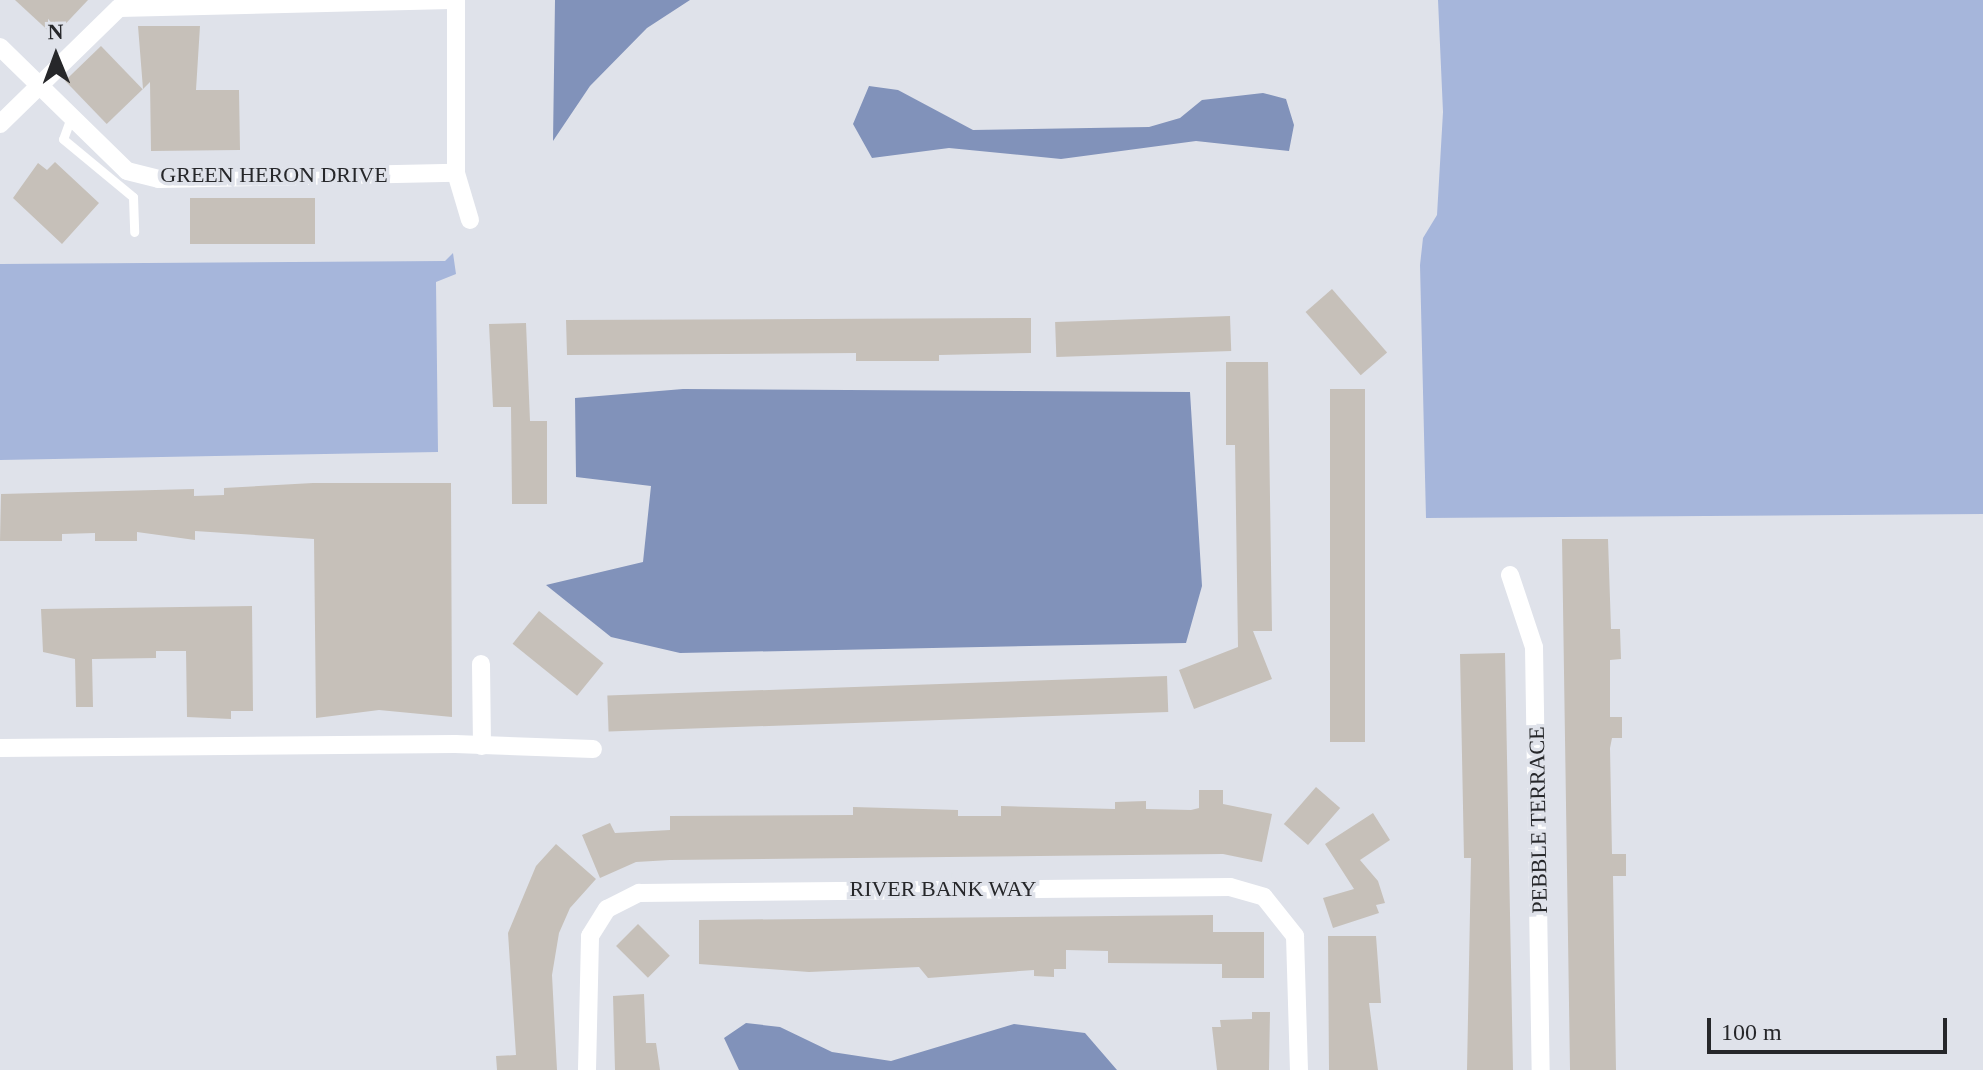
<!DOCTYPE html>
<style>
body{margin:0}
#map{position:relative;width:1983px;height:1070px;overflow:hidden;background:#dfe2ea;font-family:"Times New Roman",serif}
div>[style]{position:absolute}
.green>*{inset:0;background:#a6b6db}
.water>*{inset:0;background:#8192ba}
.building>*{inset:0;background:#c6c0b9;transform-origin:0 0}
.lane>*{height:9px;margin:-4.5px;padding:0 4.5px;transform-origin:4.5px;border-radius:4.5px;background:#fff}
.street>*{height:18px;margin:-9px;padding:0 9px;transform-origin:9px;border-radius:9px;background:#fff}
span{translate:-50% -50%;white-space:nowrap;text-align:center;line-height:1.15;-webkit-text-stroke:7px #dfe2ea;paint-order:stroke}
.street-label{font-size:22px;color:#26272a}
.north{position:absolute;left:16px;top:16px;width:80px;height:80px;-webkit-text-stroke:6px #dfe2ea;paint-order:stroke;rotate:359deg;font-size:22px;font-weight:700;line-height:32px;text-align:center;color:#26272a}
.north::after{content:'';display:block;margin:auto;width:28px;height:36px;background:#26272a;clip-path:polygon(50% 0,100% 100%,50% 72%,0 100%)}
.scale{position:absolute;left:1707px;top:1018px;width:240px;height:36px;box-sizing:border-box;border:4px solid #26272a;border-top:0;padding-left:10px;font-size:24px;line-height:28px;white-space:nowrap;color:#26272a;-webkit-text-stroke:6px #dfe2ea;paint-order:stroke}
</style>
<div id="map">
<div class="green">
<div style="clip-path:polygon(1438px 0,1983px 0,1983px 514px,1426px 518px,1420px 265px,1423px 238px,1437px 215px,1443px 112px)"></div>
<div style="clip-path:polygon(453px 253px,456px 274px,436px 282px,438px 452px,0 460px,0 264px,445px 261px)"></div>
</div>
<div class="water">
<div style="clip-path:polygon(555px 0,690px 0,647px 28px,590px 86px,553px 141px)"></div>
<div style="clip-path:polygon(869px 86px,898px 90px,973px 130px,1149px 127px,1180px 118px,1202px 100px,1263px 93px,1286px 99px,1294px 125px,1289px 151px,1196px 141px,1061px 159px,949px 148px,872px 158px,853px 124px)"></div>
<div style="clip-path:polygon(683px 389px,1190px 392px,1202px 586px,1186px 643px,680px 653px,611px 637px,546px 585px,643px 562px,651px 486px,576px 477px,575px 398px)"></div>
<div style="clip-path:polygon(746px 1023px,780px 1027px,832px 1052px,891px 1061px,1014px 1024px,1085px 1033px,1117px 1070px,739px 1070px,724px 1038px)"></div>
</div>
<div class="building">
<div style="clip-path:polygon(15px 0,88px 0,54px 36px)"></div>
<div style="clip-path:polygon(138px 26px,200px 26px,196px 90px,239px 90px,240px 150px,151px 151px,150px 82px,143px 89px)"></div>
<div style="left:101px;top:46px;width:60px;height:50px;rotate:46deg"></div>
<div style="clip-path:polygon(55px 162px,99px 203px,62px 244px,13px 198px,38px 163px,47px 170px)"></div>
<div style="left:315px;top:198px;width:46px;height:125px;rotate:90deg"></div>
<div style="left:1332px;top:289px;width:84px;height:35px;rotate:49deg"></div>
<div style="left:1230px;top:316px;width:35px;height:175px;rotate:88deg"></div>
<div style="clip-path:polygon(1031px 318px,1031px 353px,939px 355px,939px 361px,856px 361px,856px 353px,567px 355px,566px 320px)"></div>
<div style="clip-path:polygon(526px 323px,530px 421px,547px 421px,547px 504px,512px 504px,511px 407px,493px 407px,489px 324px)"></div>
<div style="clip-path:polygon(1226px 362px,1268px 362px,1272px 631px,1253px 631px,1272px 679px,1194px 709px,1179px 670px,1238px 647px,1235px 445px,1226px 445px)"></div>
<div style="left:1330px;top:389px;width:35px;height:353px"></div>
<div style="clip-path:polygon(313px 483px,451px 483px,452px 717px,379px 710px,316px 718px,314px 539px,195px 531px,195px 540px,137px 532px,137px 541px,95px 541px,95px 533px,62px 534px,62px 541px,0 541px,1px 494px,194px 489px,194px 496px,224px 495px,224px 488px)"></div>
<div style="clip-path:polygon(1562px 539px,1608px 539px,1611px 629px,1620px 629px,1621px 659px,1610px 660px,1610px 717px,1622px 717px,1622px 738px,1612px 738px,1610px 748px,1612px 854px,1626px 854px,1626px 876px,1613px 876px,1616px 1070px,1570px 1070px)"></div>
<div style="clip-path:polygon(252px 606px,253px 711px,231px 711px,231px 719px,187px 717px,186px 651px,156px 651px,156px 658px,92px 659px,93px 707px,76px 707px,75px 659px,43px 652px,41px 609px)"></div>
<div style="left:539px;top:611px;width:83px;height:42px;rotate:39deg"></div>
<div style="clip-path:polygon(1505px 653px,1513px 1070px,1467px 1070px,1471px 858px,1464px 858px,1460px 654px)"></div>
<div style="left:1167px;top:676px;width:36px;height:560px;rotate:88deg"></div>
<div style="left:1316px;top:787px;width:32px;height:49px;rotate:41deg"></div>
<div style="clip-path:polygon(1199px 790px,1223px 790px,1223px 804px,1272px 814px,1262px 862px,1223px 854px,670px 860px,636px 862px,600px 878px,582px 835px,610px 823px,615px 833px,670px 830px,670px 816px,853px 815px,853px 807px,958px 810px,958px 816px,1001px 816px,1001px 806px,1115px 809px,1115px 802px,1146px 801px,1146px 809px,1191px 810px,1199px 808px)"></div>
<div style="clip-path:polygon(1373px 813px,1390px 840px,1360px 860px,1378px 881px,1385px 903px,1376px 905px,1379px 913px,1333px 928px,1323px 898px,1354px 889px,1325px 844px)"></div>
<div style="clip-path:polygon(556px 844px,596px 879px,570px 908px,559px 933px,552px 975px,557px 1070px,497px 1070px,496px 1056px,516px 1055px,508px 933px,536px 866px)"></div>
<div style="clip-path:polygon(1213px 915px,1213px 932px,1264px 932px,1264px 978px,1222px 978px,1222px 964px,1108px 963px,1108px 951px,1066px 950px,1066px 969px,1054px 969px,1054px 977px,1034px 976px,1034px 970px,928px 978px,919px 967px,809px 972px,699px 964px,699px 920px)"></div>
<div style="left:638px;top:924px;width:45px;height:31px;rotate:45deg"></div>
<div style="clip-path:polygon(1328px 936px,1376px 936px,1381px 1003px,1369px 1003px,1378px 1070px,1329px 1070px)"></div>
<div style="clip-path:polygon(644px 994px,646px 1043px,656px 1043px,660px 1070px,615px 1070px,613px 996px)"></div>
<div style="clip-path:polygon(1252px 1012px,1270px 1012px,1269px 1070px,1217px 1070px,1212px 1027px,1221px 1027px,1220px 1020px,1252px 1019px)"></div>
</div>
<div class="lane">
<div style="left:70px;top:120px;width:20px;rotate:110deg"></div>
<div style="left:63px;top:139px;width:91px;rotate:39.6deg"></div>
<div style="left:133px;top:197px;width:35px;rotate:88deg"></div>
</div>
<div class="street">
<div style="left:456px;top:0;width:173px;rotate:90deg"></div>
<div style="left:456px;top:173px;width:49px;rotate:73.4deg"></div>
<div style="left:0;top:47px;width:177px;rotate:44.3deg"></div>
<div style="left:127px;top:171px;width:33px;rotate:14deg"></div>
<div style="left:159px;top:179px;width:297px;rotate:-1.2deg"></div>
<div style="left:0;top:124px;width:166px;rotate:-44.3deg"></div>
<div style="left:119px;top:8px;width:332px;rotate:-1.4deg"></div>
<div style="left:1510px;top:575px;width:76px;rotate:71.6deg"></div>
<div style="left:1534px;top:647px;width:423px;rotate:89.1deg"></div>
<div style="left:481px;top:664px;width:82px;rotate:89.3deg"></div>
<div style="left:0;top:748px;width:455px;rotate:-0.5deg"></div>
<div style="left:455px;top:744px;width:138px;rotate:2.1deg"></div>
<div style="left:587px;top:1070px;width:134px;rotate:-88.7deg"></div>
<div style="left:590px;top:936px;width:32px;rotate:-58deg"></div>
<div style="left:607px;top:909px;width:36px;rotate:-27deg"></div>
<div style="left:639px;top:893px;width:591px;rotate:-0.58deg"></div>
<div style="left:1230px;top:887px;width:35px;rotate:16deg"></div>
<div style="left:1264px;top:897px;width:50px;rotate:51.5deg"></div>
<div style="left:1295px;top:936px;width:134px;rotate:88.3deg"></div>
</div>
<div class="street-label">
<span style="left:274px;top:175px">GREEN HERON DRIVE</span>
<span style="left:1538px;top:820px;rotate:-91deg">PEBBLE TERRACE</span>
<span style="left:943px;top:889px">RIVER BANK WAY</span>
</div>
<div class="north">N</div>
<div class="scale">100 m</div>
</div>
